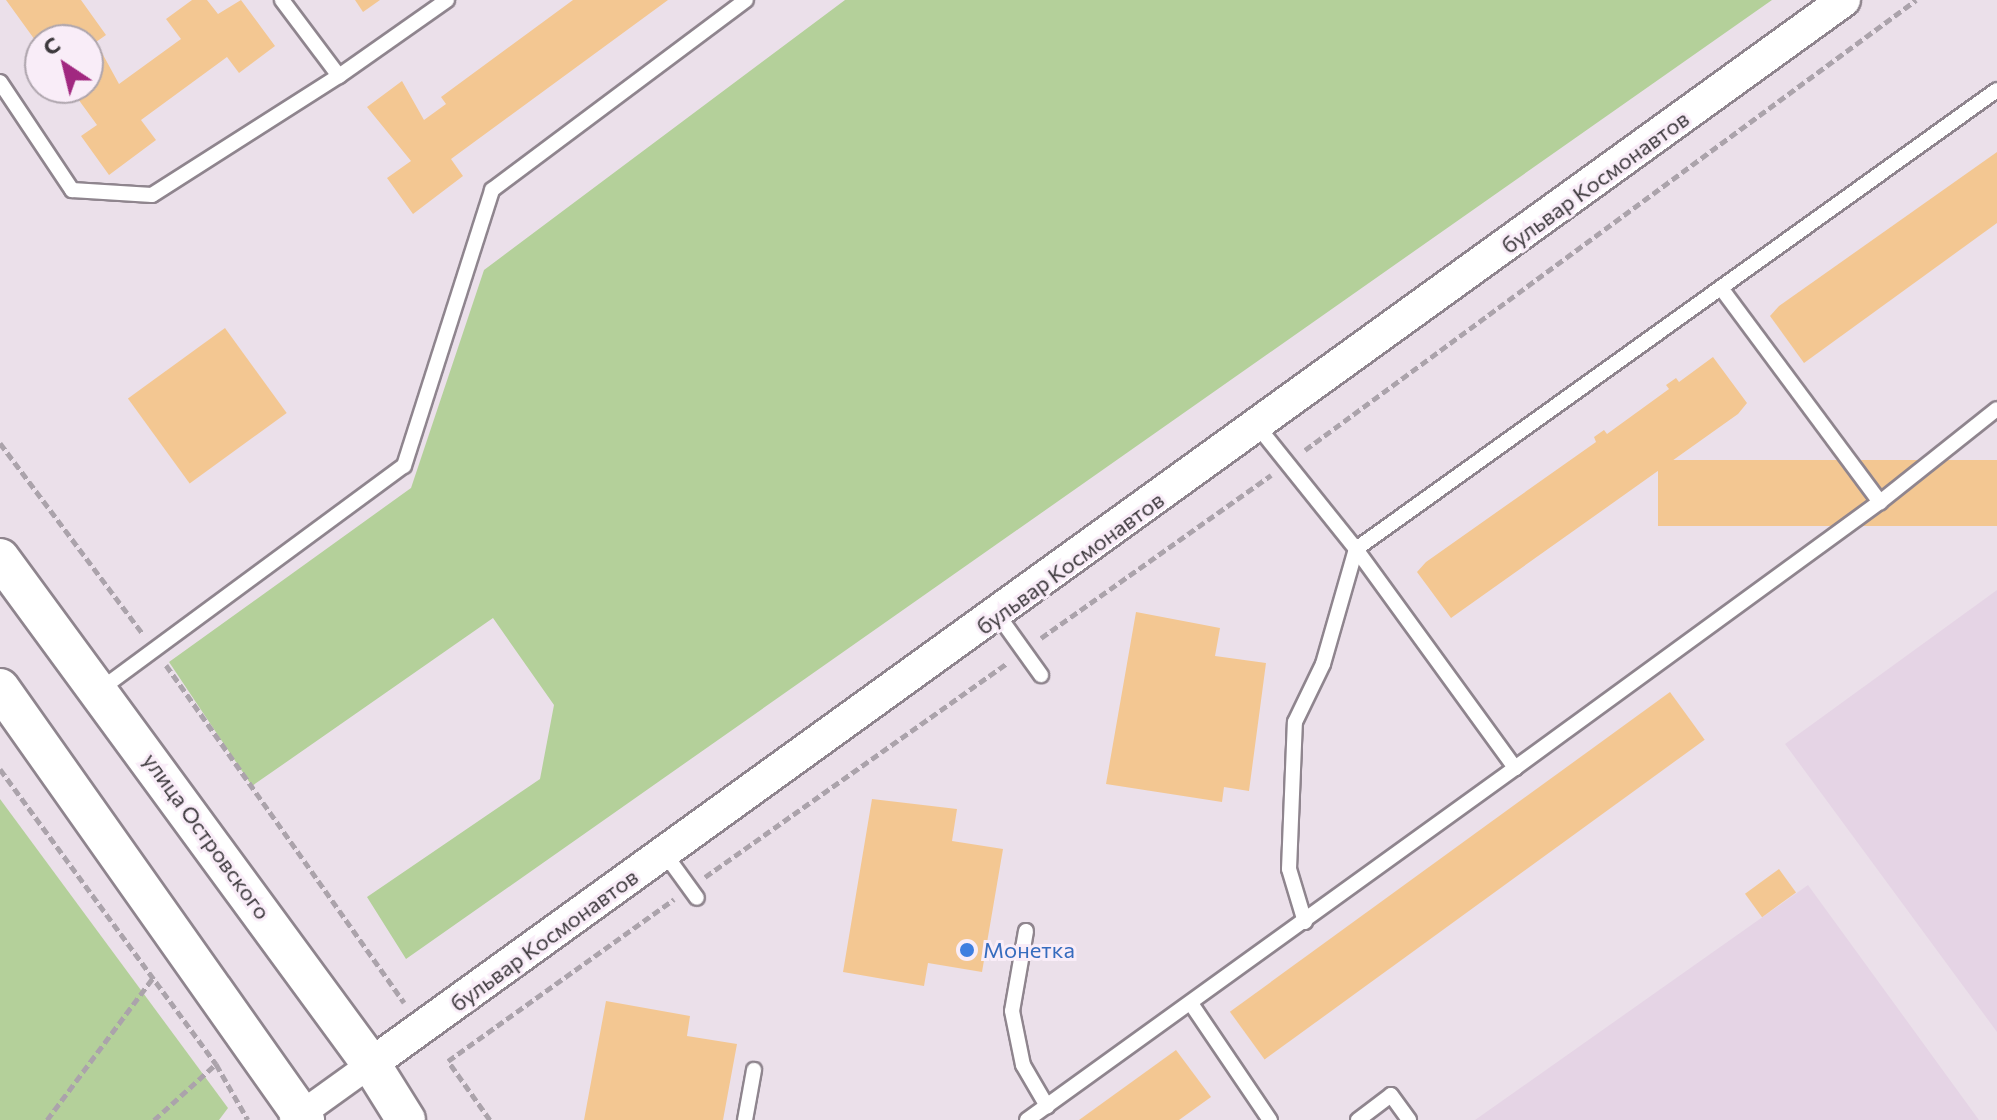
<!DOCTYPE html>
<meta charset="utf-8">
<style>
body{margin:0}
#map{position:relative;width:1997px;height:1120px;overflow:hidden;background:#ebe0ea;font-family:Commissioner,sans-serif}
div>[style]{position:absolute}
.education>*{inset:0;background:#e5d4e5}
.green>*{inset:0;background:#b4d09a}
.building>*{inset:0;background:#f3c792;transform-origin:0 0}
.path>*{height:5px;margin-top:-2.5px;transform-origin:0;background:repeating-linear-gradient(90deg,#aba3ab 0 8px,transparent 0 12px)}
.roads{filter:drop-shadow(2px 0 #8f858e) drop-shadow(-2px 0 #8f858e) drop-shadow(0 2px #8f858e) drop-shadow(0 -2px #8f858e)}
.service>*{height:14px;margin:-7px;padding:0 7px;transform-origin:7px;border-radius:7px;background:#fff}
.minor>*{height:26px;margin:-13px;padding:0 13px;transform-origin:13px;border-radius:13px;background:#fff}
.tertiary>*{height:32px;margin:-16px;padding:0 16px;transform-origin:16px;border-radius:16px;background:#fff}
.secondary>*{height:38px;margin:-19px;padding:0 19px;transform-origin:19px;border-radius:19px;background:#fff}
.dots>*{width:22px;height:22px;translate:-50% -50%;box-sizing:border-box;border:4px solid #f9edf8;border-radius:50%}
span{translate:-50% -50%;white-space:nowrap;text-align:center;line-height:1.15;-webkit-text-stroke:6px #f9edf8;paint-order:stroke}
.street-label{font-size:22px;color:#3d393d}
.shop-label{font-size:22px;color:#366cbe}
.left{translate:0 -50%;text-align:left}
.north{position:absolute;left:24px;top:24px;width:80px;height:80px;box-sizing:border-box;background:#f9edf8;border:2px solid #aea5ad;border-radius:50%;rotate:325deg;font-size:22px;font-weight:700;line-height:32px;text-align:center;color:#3d393d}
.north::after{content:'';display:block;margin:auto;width:28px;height:36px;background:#a12880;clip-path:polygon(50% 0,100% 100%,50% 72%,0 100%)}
</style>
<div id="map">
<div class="education">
<div style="clip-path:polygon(1997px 590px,1997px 1032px,1785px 744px)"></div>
<div style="clip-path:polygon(1808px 885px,1979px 1120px,1475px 1120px)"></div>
</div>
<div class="green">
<div style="clip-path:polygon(845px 0,1772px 0,406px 959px,367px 897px,540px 779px,554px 705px,493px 618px,252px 786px,169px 662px,411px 488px,484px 270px)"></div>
<div style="clip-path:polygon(0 799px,228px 1108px,219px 1120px,0 1120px)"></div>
</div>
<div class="building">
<div style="clip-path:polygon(6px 0,81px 0,106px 35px,96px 42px,119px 84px,181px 39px,166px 19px,192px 0,207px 0,218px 14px,241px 0,275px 46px,239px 73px,227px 57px,141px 120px,156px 140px,109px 175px,81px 136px,97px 125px,70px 88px,88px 88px,88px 40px,40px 40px,40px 47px)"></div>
<div style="clip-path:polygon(355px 0,380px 0,363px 12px)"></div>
<div style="clip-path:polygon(573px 0,668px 0,451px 159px,463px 176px,413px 214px,387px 178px,411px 161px,367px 107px,402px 81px,424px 120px,446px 104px,441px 97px)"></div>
<div style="clip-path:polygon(1997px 152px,1997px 223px,1804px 363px,1770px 316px,1779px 306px)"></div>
<div style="left:225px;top:328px;width:105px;height:120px;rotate:54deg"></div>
<div style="clip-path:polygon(1713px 357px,1747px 403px,1738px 414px,1451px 618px,1417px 572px,1426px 562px,1596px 442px,1594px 437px,1604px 430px,1607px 434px,1669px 389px,1666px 385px,1676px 378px,1679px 382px)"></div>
<div style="left:1997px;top:460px;width:66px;height:339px;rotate:90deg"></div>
<div style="clip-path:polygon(1136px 612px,1220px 628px,1215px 656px,1266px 663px,1249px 791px,1224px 787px,1222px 802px,1106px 784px)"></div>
<div style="left:1670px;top:692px;width:59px;height:544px;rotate:54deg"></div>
<div style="clip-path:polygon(872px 799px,957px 809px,952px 841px,1003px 849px,982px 972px,928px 963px,924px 986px,843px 972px)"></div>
<div style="left:1779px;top:869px;width:29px;height:42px;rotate:54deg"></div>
<div style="clip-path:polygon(606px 1001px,690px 1016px,687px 1036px,737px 1044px,723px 1120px,584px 1120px)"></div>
<div style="clip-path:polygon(1176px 1050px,1211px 1097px,1179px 1120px,1079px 1120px)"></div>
</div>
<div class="path">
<div style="left:0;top:443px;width:239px;rotate:53.2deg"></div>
<div style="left:1305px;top:450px;width:759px;rotate:-36.37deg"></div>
<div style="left:1041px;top:638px;width:282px;rotate:-35.3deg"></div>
<div style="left:166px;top:665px;width:413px;rotate:54.8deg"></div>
<div style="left:0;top:769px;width:366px;rotate:53.8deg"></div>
<div style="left:216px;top:1064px;width:64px;rotate:60.3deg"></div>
<div style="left:705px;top:877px;width:370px;rotate:-35.3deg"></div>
<div style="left:47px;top:1120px;width:177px;rotate:-53.3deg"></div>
<div style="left:154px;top:1120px;width:84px;rotate:-42.1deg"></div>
<div style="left:490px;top:1120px;width:72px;rotate:-125.4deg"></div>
<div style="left:448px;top:1061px;width:278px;rotate:-35.6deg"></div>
</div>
<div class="roads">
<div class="service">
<div style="left:339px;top:76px;width:132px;rotate:-35.1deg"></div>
<div style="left:0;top:82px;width:130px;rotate:56.3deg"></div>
<div style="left:72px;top:190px;width:80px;rotate:3.6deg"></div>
<div style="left:152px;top:195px;width:222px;rotate:-32.5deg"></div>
<div style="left:339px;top:76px;width:95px;rotate:-126.9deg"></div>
<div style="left:1721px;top:288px;width:267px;rotate:53.4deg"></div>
<div style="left:1259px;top:428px;width:155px;rotate:51.3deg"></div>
<div style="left:1356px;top:549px;width:788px;rotate:-35.61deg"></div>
<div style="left:998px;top:615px;width:74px;rotate:54.4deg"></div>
<div style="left:101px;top:689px;width:376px;rotate:-36.4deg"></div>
<div style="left:404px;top:466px;width:290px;rotate:-72.3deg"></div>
<div style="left:492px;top:190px;width:317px;rotate:-36.8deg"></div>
<div style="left:665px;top:854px;width:54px;rotate:54deg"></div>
<div style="left:1305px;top:922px;width:55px;rotate:-106.8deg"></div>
<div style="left:1289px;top:869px;width:147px;rotate:-87.7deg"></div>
<div style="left:1295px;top:722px;width:64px;rotate:-64.2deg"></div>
<div style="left:1323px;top:664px;width:120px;rotate:-74deg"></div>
<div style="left:1356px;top:549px;width:271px;rotate:54deg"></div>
<div style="left:1515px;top:768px;width:452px;rotate:-36.1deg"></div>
<div style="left:1880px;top:502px;width:149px;rotate:-38.5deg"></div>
<div style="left:1026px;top:931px;width:81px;rotate:99.9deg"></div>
<div style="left:1012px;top:1011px;width:55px;rotate:78.5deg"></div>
<div style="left:1023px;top:1065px;width:48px;rotate:59.7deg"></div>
<div style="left:1192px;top:1005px;width:139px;rotate:55.9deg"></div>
<div style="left:745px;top:1120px;width:51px;rotate:-79.8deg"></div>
<div style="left:1027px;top:1120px;width:602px;rotate:-35.8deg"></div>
<div style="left:1358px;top:1120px;width:41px;rotate:-37.1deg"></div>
<div style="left:1391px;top:1095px;width:31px;rotate:54deg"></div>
</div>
<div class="minor">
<div style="left:293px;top:1120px;width:96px;rotate:-35.7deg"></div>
</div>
<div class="tertiary">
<div style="left:371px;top:1064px;width:1817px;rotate:-35.84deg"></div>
</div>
<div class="secondary">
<div style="left:0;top:558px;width:627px;rotate:53.75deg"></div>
<div style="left:371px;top:1064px;width:66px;rotate:58deg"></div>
<div style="left:0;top:688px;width:529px;rotate:54.78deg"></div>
</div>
</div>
<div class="dots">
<div style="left:967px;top:950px;background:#3f7fe0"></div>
</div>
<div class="street-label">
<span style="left:1595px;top:182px;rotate:-36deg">бульвар Космонавтов</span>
<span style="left:1070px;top:563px;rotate:-36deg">бульвар Космонавтов</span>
<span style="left:207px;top:836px;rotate:54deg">улица Островского</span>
<span style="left:544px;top:940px;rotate:-36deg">бульвар Космонавтов</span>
</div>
<div class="shop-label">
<span class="left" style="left:983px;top:950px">Монетка</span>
</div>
<div class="north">С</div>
</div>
